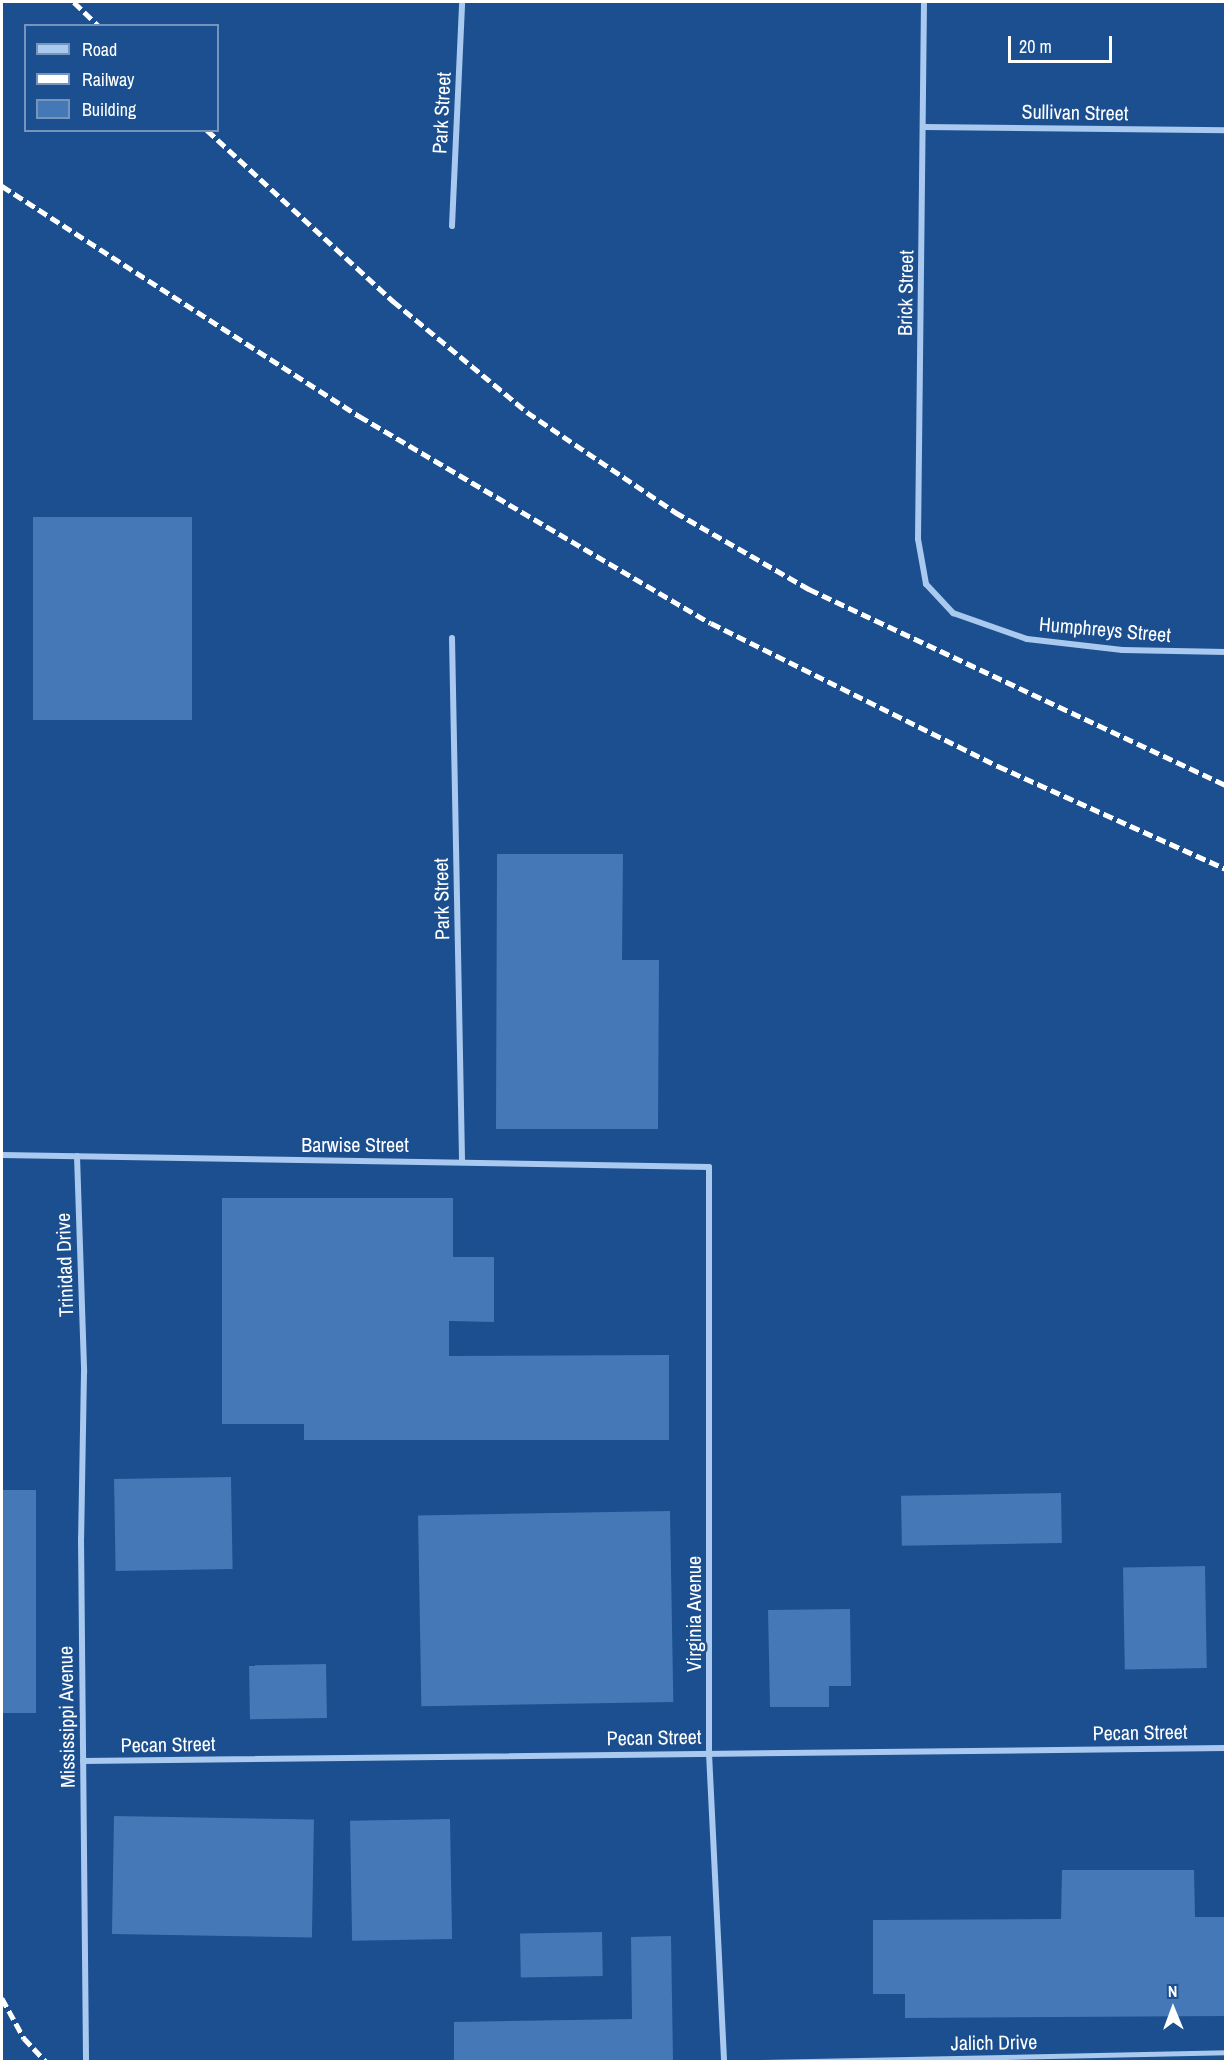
<!DOCTYPE html>
<style>
body{margin:0}
#map{position:relative;width:1227px;height:2063px;overflow:hidden;background:#1b4f8f;font-family:"Archivo Narrow",sans-serif}
div>[style]{position:absolute}
.building>*{inset:0;background:#4478b7;transform-origin:0 0}
.service>*{height:4.5px;margin:-2.25px;padding:0 2.25px;transform-origin:2.25px;border-radius:2.25px;background:#a9c9ee}
.minor>*{height:6px;margin:-3px;padding:0 3px;transform-origin:3px;border-radius:3px;background:#a9c9ee}
.rail>*{height:4.5px;margin-top:-2.25px;transform-origin:0;background:repeating-linear-gradient(90deg,#fff 0 10px,transparent 0 14.5px)}
span{translate:-50% -50%;white-space:nowrap;text-align:center;line-height:1.15;-webkit-text-stroke:5px #1b4f8f;paint-order:stroke}
.street-label{font-size:20px;color:#fff}
.frame{position:absolute;inset:0;border:3px solid #fff;pointer-events:none}
.legend{position:absolute;left:24px;top:24px;width:195px;height:108px;box-sizing:border-box;background:#1b4f8f;border:2px solid #7695bc;margin:0;padding:8px 10px;list-style:none;font-size:18px;color:#fff}
.legend li{display:flex;align-items:center;gap:12px;height:30px}
.legend b{width:30px;border:2px solid #7695bc}
.north{position:absolute;left:1143px;top:1979px;width:60px;height:60px;-webkit-text-stroke:4px #1b4f8f;paint-order:stroke;rotate:359deg;font-size:16px;font-weight:700;line-height:24px;text-align:center;color:#fff}
.north::after{content:'';display:block;margin:auto;width:21px;height:27px;background:#fff;clip-path:polygon(50% 0,100% 100%,50% 72%,0 100%)}
.scale{position:absolute;left:1008px;top:36px;width:104px;height:27px;box-sizing:border-box;border:3px solid #fff;border-top:0;padding-left:8px;font-size:18px;line-height:21px;white-space:nowrap;color:#fff;-webkit-text-stroke:4px #1b4f8f;paint-order:stroke}
</style>
<div id="map">
<div class="building">
<div style="left:192px;top:517px;width:203px;height:159px;rotate:90deg"></div>
<div style="clip-path:polygon(497px 854px,623px 854px,622px 960px,659px 960px,658px 1129px,496px 1129px)"></div>
<div style="clip-path:polygon(222px 1198px,453px 1198px,453px 1257px,494px 1257px,494px 1322px,449px 1321px,449px 1356px,669px 1355px,669px 1440px,304px 1440px,304px 1424px,222px 1424px)"></div>
<div style="left:231px;top:1477px;width:92px;height:117px;rotate:89deg"></div>
<div style="left:2px;top:1490px;width:34px;height:223px"></div>
<div style="left:1061px;top:1493px;width:50px;height:160px;rotate:89deg"></div>
<div style="left:670px;top:1511px;width:191px;height:252px;rotate:89deg"></div>
<div style="left:1205px;top:1566px;width:102px;height:82px;rotate:89deg"></div>
<div style="clip-path:polygon(850px 1609px,851px 1686px,829px 1686px,829px 1707px,770px 1707px,768px 1610px)"></div>
<div style="left:326px;top:1664px;width:54px;height:77px;rotate:89deg"></div>
<div style="left:114px;top:1816px;width:200px;height:118px;rotate:1deg"></div>
<div style="left:450px;top:1819px;width:120px;height:100px;rotate:89deg"></div>
<div style="clip-path:polygon(1062px 1870px,1194px 1870px,1195px 1917px,1226px 1917px,1226px 2016px,905px 2018px,905px 1994px,873px 1994px,873px 1920px,1061px 1919px)"></div>
<div style="left:602px;top:1932px;width:44px;height:82px;rotate:89deg"></div>
<div style="clip-path:polygon(671px 1936px,673px 2060px,454px 2062px,454px 2022px,632px 2019px,631px 1937px)"></div>
</div>
<div class="service">
<div style="left:762px;top:2062px;width:464px;rotate:-1.2deg"></div>
</div>
<div class="minor">
<div style="left:924px;top:2px;width:537px;rotate:90.64deg"></div>
<div style="left:918px;top:539px;width:46px;rotate:79.9deg"></div>
<div style="left:926px;top:584px;width:40px;rotate:47deg"></div>
<div style="left:953px;top:613px;width:78px;rotate:19.4deg"></div>
<div style="left:1027px;top:639px;width:96px;rotate:6.6deg"></div>
<div style="left:1122px;top:650px;width:104px;rotate:1.1deg"></div>
<div style="left:924px;top:127px;width:302px;rotate:0.6deg"></div>
<div style="left:452px;top:226px;width:224px;rotate:-87.4deg"></div>
<div style="left:452px;top:638px;width:522px;rotate:88.9deg"></div>
<div style="left:2px;top:1155px;width:707px;rotate:0.97deg"></div>
<div style="left:709px;top:1167px;width:586px;rotate:90deg"></div>
<div style="left:709px;top:1753px;width:309px;rotate:87.2deg"></div>
<div style="left:77px;top:1156px;width:216px;rotate:88.1deg"></div>
<div style="left:84px;top:1372px;width:166px;rotate:91deg"></div>
<div style="left:81px;top:1538px;width:524px;rotate:89.45deg"></div>
<div style="left:83px;top:1761px;width:1143px;rotate:-0.65deg"></div>
</div>
<div class="rail">
<div style="left:74px;top:2px;width:35px;rotate:44deg"></div>
<div style="left:207px;top:130px;width:253px;rotate:42.6deg"></div>
<div style="left:393px;top:301px;width:174px;rotate:39.6deg"></div>
<div style="left:527px;top:412px;width:179px;rotate:34deg"></div>
<div style="left:675px;top:512px;width:155px;rotate:29.9deg"></div>
<div style="left:809px;top:589px;width:461px;rotate:25.2deg"></div>
<div style="left:2px;top:186px;width:425px;rotate:32.8deg"></div>
<div style="left:359px;top:416px;width:408px;rotate:30.5deg"></div>
<div style="left:711px;top:623px;width:321px;rotate:26.5deg"></div>
<div style="left:998px;top:766px;width:250px;rotate:24.3deg"></div>
<div style="left:2px;top:1998px;width:46px;rotate:61.2deg"></div>
<div style="left:24px;top:2038px;width:33px;rotate:47deg"></div>
</div>
<div class="street-label">
<span style="left:1075px;top:112px;rotate:1deg">Sullivan Street</span>
<span style="left:441px;top:113px;rotate:-87deg">Park Street</span>
<span style="left:905px;top:293px;rotate:-89deg">Brick Street</span>
<span style="left:1105px;top:629px;rotate:5deg">Humphreys Street</span>
<span style="left:441px;top:899px;rotate:-91deg">Park Street</span>
<span style="left:355px;top:1144px">Barwise Street</span>
<span style="left:64px;top:1265px;rotate:-92deg">Trinidad Drive</span>
<span style="left:693px;top:1614px;rotate:-90deg">Virginia Avenue</span>
<span style="left:66px;top:1717px;rotate:-91deg">Mississippi Avenue</span>
<span style="left:1140px;top:1732px;rotate:-1deg">Pecan Street</span>
<span style="left:654px;top:1737px;rotate:-1deg">Pecan Street</span>
<span style="left:168px;top:1744px;rotate:-1deg">Pecan Street</span>
<span style="left:994px;top:2042px;rotate:-1deg">Jalich Drive</span>
</div>
<div class="frame"></div>
<ul class="legend">
<li><b style="height:8px;background:#a9c9ee"></b>Road</li>
<li><b style="height:8px;background:#fff"></b>Railway</li>
<li><b style="height:16px;background:#4478b7"></b>Building</li>
</ul>
<div class="north">N</div>
<div class="scale">20 m</div>
</div>
